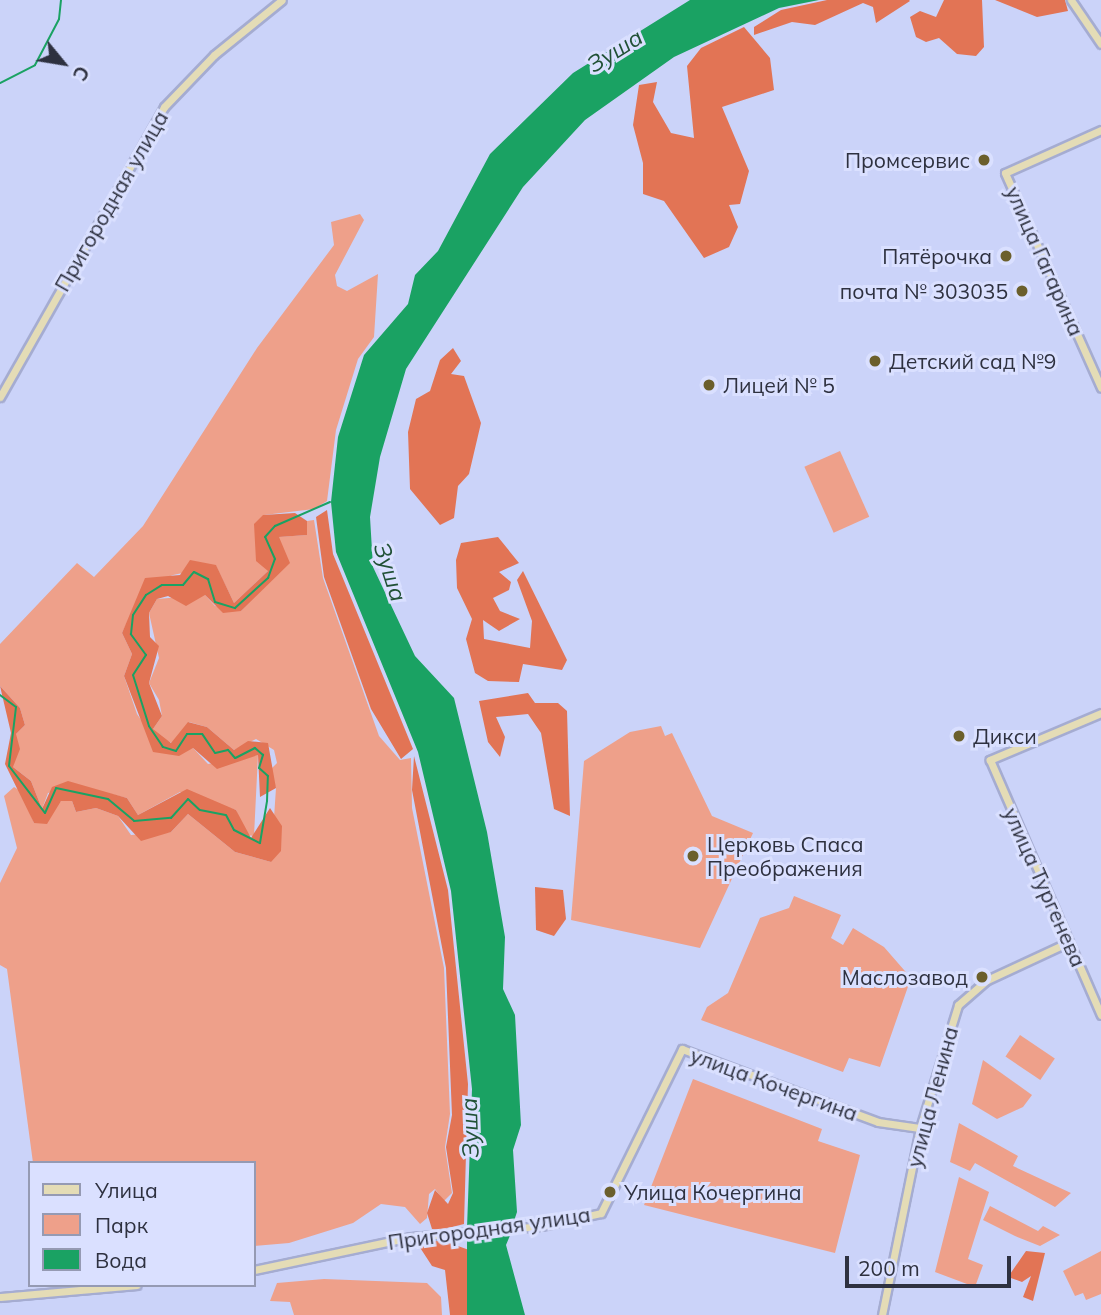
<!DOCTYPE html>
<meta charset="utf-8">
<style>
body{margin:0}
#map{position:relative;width:1101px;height:1315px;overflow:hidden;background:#cbd3f9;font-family:Mulish,sans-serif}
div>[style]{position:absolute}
.green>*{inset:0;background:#eea08a;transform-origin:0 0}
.forest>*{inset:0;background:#e27455}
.water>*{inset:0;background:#1aa263}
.stream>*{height:2px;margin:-1px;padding:0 1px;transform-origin:1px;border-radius:1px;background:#1aa263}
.roads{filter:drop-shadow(2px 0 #a5acd1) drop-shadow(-2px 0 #a5acd1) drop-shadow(0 2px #a5acd1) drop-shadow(0 -2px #a5acd1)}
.secondary>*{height:7px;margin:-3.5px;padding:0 3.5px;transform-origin:3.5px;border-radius:3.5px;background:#e4dcb6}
.dots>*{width:19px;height:19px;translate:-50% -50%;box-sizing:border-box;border:4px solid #dae0ff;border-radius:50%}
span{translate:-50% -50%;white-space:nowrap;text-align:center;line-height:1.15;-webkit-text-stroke:6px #dae0ff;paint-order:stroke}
.poi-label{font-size:21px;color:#2e3140}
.right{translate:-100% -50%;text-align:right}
.left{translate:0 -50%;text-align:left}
.street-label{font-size:21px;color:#2e3140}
.water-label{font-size:23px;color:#215136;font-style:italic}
.legend{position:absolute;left:28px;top:1161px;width:228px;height:126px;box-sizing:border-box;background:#dae0ff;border:2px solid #959ab3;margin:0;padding:9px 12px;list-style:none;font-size:21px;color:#2e3140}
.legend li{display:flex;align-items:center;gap:14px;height:35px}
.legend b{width:35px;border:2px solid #959ab3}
.north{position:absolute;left:28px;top:28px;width:70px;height:70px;-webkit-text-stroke:5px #dae0ff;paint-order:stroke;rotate:120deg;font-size:19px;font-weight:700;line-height:28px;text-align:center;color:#2e3140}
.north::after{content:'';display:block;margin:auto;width:24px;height:32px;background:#2e3140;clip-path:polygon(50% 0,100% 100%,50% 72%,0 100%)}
.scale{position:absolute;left:845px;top:1256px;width:166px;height:32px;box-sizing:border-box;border:4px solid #2e3140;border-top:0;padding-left:9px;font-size:21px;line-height:24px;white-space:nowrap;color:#2e3140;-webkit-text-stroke:5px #dae0ff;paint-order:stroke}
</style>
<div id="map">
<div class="green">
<div style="clip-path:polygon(360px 214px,364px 220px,335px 275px,337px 286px,347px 291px,378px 274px,374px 337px,358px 359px,336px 430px,327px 501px,314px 509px,264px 515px,268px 571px,234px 603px,216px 566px,173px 575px,144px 586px,122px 633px,132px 654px,124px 676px,137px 714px,164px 753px,193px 748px,208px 764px,258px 755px,254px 836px,246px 835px,236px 810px,180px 792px,138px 815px,127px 798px,75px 785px,48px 793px,42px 809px,31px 781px,13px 767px,16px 734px,25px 725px,20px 708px,0 686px,0 644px,77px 563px,94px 577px,143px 526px,257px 348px,334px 245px,331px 222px)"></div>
<div style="left:840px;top:451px;width:72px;height:39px;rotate:66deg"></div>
<div style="clip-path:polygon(314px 520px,323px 578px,379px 736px,400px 760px,411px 758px,412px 808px,444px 968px,450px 1114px,445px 1147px,452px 1193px,444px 1201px,435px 1189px,429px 1194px,427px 1218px,420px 1224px,405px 1207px,381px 1204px,353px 1223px,289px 1243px,254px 1246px,254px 1163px,33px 1163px,7px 969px,0 965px,0 883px,17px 848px,4px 796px,14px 787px,22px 792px,34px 823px,61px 801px,72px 801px,76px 812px,96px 808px,118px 816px,131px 835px,171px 832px,188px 814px,235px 852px,271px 862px,276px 788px,268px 772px,277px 763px,274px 750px,256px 739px,234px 750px,207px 727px,189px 722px,172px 743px,159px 737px,153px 729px,162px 716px,159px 700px,149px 683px,159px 658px,149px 613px,157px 599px,205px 595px,215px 606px,241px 611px,285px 564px,278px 537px,307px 535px,307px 521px)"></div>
<div style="clip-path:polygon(661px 726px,665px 736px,672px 733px,712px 816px,753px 833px,700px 948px,571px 920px,584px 761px,630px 732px)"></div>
<div style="clip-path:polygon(794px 896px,841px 915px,831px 938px,843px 945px,853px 928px,884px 947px,911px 978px,880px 1067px,849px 1058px,843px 1072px,701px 1020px,707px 1007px,728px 993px,760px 918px,789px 908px)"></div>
<div style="left:1020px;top:1035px;width:42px;height:26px;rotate:34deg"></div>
<div style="clip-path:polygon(983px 1060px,1032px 1095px,1023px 1107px,997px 1119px,972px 1104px)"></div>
<div style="clip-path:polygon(693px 1079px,822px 1129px,818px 1141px,860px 1155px,835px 1253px,644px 1205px)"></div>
<div style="clip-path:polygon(959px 1123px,1018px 1156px,1013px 1166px,1071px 1193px,1055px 1207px,975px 1163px,970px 1171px,950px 1162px)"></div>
<div style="clip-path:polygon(959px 1177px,989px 1192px,968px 1259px,983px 1265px,975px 1287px,935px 1272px)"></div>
<div style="clip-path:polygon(990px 1206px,1038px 1231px,1043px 1226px,1060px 1235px,1040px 1246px,1015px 1236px,983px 1220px)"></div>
<div style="clip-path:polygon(1101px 1251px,1101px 1294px,1086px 1300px,1083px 1293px,1075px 1296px,1063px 1271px)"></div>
<div style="clip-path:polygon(324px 1279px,427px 1283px,441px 1297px,442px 1315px,294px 1315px,290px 1302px,270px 1301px,277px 1283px)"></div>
</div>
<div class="forest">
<div style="clip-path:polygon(827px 0,909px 0,910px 1px,876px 23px,873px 7px,863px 3px,815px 25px,792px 22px,754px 35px,754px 27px,781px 10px)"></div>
<div style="clip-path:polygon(944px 0,982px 0,984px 47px,976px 56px,957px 54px,939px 38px,926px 42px,916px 37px,910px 17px,920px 11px,936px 17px)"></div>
<div style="clip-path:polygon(995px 0,1065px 0,1068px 11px,1037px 17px)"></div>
<div style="clip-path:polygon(744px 27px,770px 58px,774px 90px,722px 107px,749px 171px,740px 204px,729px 205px,738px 227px,729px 247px,704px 258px,664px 201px,643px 194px,643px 163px,633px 125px,639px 85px,657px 82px,653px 102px,671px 133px,694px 138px,687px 66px,701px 48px)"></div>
<div style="clip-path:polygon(453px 348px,461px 361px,451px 374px,464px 376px,481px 423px,469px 474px,458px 486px,454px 518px,440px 525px,410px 489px,408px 432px,416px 399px,430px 391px,440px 360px)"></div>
<div style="clip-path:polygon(327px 510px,333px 554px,413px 749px,401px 759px,371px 709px,324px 577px,316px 517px)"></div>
<div style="clip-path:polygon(295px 513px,307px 521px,307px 535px,279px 537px,290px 563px,241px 611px,223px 613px,205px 595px,186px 606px,168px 596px,157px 599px,149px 613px,150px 637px,159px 646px,149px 683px,162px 716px,153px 729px,171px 743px,188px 722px,207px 727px,234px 750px,248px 741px,268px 743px,276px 788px,260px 797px,258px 755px,217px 769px,193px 748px,179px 756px,153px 752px,124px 676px,132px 654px,122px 633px,145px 578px,180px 575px,190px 560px,216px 565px,234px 603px,268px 571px,256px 561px,254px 524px,263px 515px)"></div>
<div style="clip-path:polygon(498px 537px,519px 563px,499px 572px,511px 582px,509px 590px,493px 598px,500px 611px,520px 619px,499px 631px,483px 620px,484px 639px,530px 648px,532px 621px,517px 580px,523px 571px,567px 660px,562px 670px,523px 664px,519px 682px,488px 681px,475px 673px,466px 639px,472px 619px,457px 588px,456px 560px,461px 543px)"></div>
<div style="clip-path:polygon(0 686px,20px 708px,25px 725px,16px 734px,20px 749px,13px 767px,31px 781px,42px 809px,52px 787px,68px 781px,127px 798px,138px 815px,187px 789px,236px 810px,251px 838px,270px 808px,282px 826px,281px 851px,271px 862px,235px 852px,188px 814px,171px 832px,141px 841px,118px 816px,96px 808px,76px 812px,72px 801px,61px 801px,47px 824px,34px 823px,5px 764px,11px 733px)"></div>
<div style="clip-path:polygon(528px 693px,535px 703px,558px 703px,567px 711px,570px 816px,554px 809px,541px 733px,528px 714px,496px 717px,505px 737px,500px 757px,488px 742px,479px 701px)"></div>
<div style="clip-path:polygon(414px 756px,448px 890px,468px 1084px,464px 1224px,440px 1230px,432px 1229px,427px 1213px,435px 1190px,448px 1204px,453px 1193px,446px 1147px,452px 1115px,446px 968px,412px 790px)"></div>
<div style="clip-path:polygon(535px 887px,563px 890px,566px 919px,554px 936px,536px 930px)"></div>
<div style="clip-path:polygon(436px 1238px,469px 1250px,467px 1315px,450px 1315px,445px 1270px,432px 1266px,419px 1246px,401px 1243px)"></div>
<div style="clip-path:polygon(1026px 1251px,1045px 1253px,1033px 1301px,1023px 1297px,1031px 1276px,1022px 1282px,1008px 1277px)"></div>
</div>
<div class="water">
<div style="clip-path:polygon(690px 0,819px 0,779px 8px,674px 57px,585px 120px,523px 187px,406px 369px,380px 457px,370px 517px,373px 567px,415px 656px,454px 698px,487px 832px,505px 937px,503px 989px,515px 1015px,521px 1125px,513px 1150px,517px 1212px,513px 1224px,467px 1228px,472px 1089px,451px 891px,418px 752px,336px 552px,331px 502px,338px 437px,364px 355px,408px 304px,415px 275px,438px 251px,490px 154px,573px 73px)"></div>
<div style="clip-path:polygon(511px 1233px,506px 1245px,525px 1315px,467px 1315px,467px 1236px)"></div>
</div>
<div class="stream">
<div style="left:0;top:83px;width:39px;rotate:-27deg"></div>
<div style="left:35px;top:65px;width:52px;rotate:-62.4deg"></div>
<div style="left:59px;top:19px;width:19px;rotate:-84deg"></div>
<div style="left:0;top:695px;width:20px;rotate:37deg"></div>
<div style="left:16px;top:707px;width:59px;rotate:96.8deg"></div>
<div style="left:9px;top:766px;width:59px;rotate:52.5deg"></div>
<div style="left:45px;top:813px;width:27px;rotate:-66deg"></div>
<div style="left:56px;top:788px;width:53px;rotate:11.9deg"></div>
<div style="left:108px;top:799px;width:34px;rotate:40deg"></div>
<div style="left:134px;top:821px;width:37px;rotate:-5deg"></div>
<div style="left:171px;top:818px;width:25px;rotate:-48deg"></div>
<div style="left:188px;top:799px;width:16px;rotate:43deg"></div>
<div style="left:200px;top:810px;width:26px;rotate:11deg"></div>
<div style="left:226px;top:815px;width:17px;rotate:62deg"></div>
<div style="left:234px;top:830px;width:29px;rotate:27deg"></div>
<div style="left:260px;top:843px;width:43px;rotate:-80.5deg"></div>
<div style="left:267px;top:801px;width:25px;rotate:-88deg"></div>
<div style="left:268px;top:776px;width:12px;rotate:-138deg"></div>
<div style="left:259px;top:768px;width:14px;rotate:-73deg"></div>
<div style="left:263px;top:755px;width:11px;rotate:-139deg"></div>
<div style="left:255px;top:748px;width:22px;rotate:153deg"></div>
<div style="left:235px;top:758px;width:11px;rotate:-131deg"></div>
<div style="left:228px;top:750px;width:13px;rotate:167deg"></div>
<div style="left:215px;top:753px;width:23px;rotate:-124deg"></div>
<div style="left:202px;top:734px;width:15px;rotate:180deg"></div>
<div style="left:187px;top:734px;width:20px;rotate:123deg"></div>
<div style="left:176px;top:751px;width:14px;rotate:-163deg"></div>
<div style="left:163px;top:747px;width:25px;rotate:-124deg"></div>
<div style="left:149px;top:726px;width:53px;rotate:-107.4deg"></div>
<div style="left:133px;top:675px;width:24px;rotate:-57deg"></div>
<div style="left:146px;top:655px;width:26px;rotate:-126deg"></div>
<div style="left:131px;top:634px;width:19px;rotate:-84deg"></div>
<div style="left:133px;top:615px;width:24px;rotate:-57deg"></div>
<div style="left:146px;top:595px;width:19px;rotate:-32deg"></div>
<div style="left:162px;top:585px;width:21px"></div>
<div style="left:183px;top:585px;width:17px;rotate:-50deg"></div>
<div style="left:194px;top:572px;width:16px;rotate:27deg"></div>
<div style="left:208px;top:579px;width:24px;rotate:73deg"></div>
<div style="left:215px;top:602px;width:21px;rotate:17deg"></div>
<div style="left:235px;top:608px;width:45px;rotate:-42.3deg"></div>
<div style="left:268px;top:578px;width:20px;rotate:-70deg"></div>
<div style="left:275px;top:559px;width:24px;rotate:-114deg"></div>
<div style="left:265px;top:537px;width:15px;rotate:-48deg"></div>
<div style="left:275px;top:526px;width:60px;rotate:-23.6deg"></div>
</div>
<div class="roads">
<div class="secondary">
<div style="left:1071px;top:0;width:53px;rotate:55.7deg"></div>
<div style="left:1101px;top:130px;width:105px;rotate:155.9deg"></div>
<div style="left:1005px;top:173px;width:235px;rotate:65.9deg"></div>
<div style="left:0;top:397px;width:333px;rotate:-60.5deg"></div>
<div style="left:164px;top:107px;width:72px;rotate:-46.1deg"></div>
<div style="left:214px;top:55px;width:87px;rotate:-39deg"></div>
<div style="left:1101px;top:713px;width:121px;rotate:157.1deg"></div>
<div style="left:990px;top:760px;width:278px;rotate:66.5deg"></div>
<div style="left:254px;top:1270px;width:160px;rotate:-11.9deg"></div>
<div style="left:411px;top:1237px;width:130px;rotate:-4.8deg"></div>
<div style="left:541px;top:1226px;width:61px;rotate:-12.2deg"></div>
<div style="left:601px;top:1213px;width:183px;rotate:-63.7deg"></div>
<div style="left:682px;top:1049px;width:209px;rotate:20.4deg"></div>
<div style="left:878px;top:1122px;width:42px;rotate:8.1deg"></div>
<div style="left:0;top:1297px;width:137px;rotate:-5deg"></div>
<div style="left:882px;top:1315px;width:191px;rotate:-78.5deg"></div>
<div style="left:920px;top:1128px;width:129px;rotate:-72.8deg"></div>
<div style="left:958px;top:1005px;width:38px;rotate:-41deg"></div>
<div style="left:987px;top:980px;width:90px;rotate:-24.9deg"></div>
</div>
</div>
<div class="dots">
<div style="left:984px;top:160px;background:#6b5f2c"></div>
<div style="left:1006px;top:256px;background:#6b5f2c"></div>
<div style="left:1022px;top:291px;background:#6b5f2c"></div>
<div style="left:875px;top:361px;background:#6b5f2c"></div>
<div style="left:709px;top:385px;background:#6b5f2c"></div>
<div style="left:959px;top:736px;background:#6b5f2c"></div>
<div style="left:693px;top:856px;background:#6b5f2c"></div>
<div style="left:982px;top:977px;background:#6b5f2c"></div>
<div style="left:610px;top:1192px;background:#6b5f2c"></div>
</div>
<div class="poi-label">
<span class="right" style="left:970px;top:160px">Промсервис</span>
<span class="right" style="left:992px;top:256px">Пятёрочка</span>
<span class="right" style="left:1008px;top:291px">почта № 303035</span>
<span class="left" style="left:889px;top:361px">Детский сад №9</span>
<span class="left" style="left:723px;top:385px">Лицей № 5</span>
<span class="left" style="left:973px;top:736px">Дикси</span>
<span class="left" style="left:707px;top:856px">Церковь Спаса<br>Преображения</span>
<span class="right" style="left:968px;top:977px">Маслозавод</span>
<span class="left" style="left:624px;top:1192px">Улица Кочергина</span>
</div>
<div class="street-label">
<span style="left:111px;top:201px;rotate:-60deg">Пригородная улица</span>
<span style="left:1045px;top:261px;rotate:66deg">улица Гагарина</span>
<span style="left:1045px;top:887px;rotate:66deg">улица Тургенева</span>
<span style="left:774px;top:1084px;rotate:20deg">улица Кочергина</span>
<span style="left:932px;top:1097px;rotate:-75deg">улица Ленина</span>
<span style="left:489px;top:1228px;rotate:-8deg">Пригородная улица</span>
</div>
<div class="water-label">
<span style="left:615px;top:51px;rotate:-32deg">Зуша</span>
<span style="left:390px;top:572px;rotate:72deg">Зуша</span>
<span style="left:470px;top:1128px;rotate:-92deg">Зуша</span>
</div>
<ul class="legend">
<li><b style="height:9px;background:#e4dcb6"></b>Улица</li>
<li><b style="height:19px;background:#eea08a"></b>Парк</li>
<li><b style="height:19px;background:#1aa263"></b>Вода</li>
</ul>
<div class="north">С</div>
<div class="scale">200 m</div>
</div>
